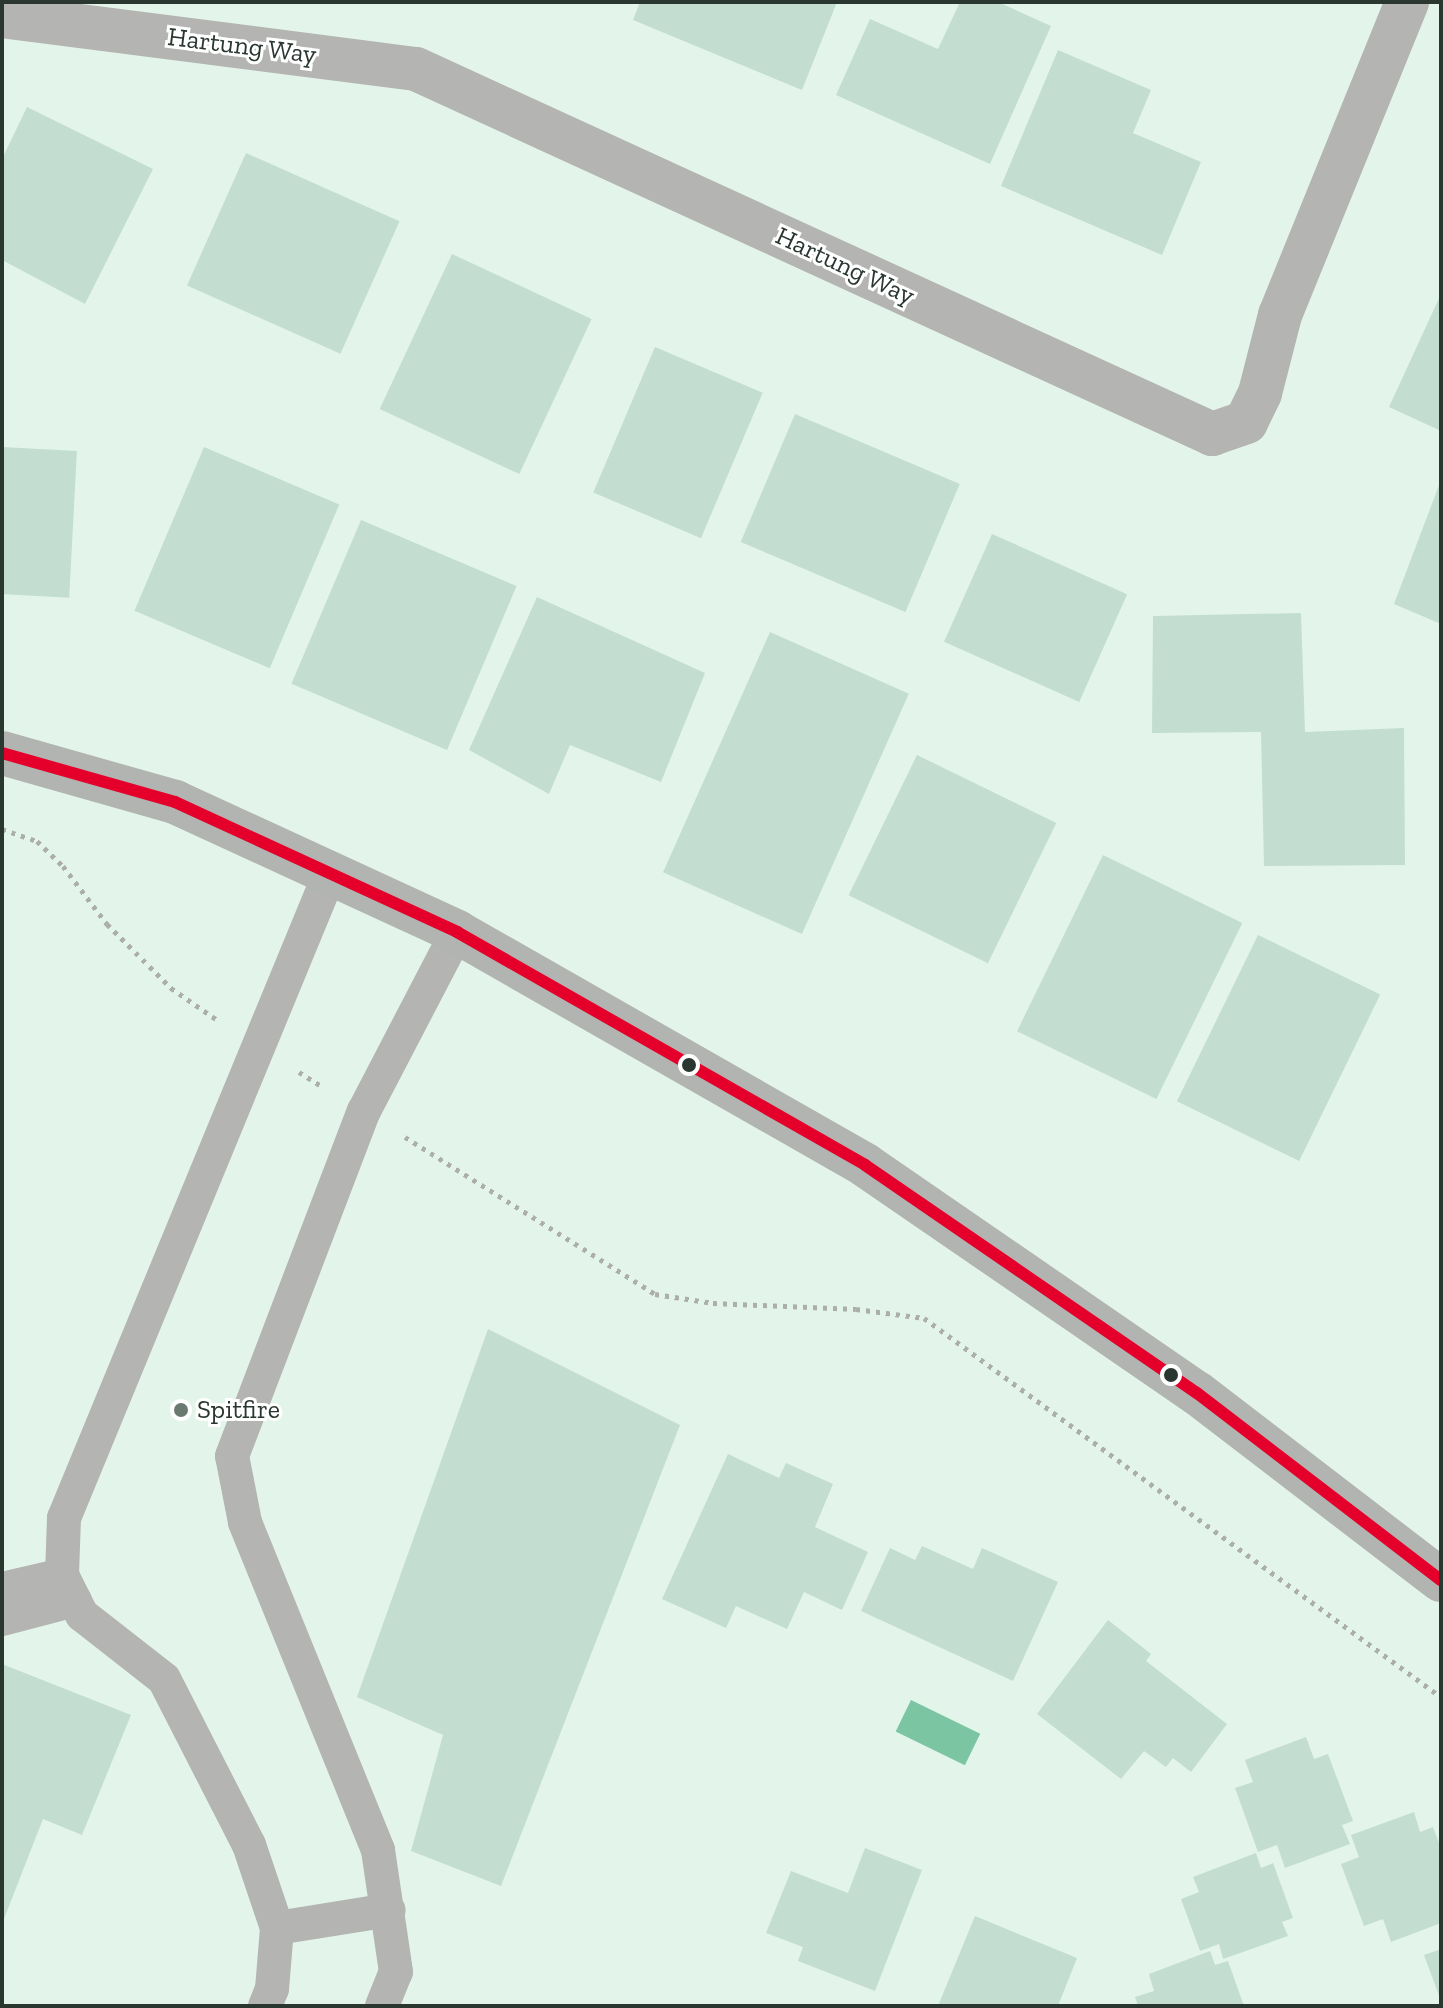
<!DOCTYPE html>
<style>
body{margin:0}
#map{position:relative;width:1443px;height:2008px;overflow:hidden;background:#e3f5eb;font-family:"Zilla Slab",serif}
div>[style]{position:absolute}
.water>*{inset:0;background:#7bc5a2;transform-origin:0 0}
.building>*{inset:0;background:#c3ddd0;transform-origin:0 0}
.path>*{height:5px;margin-top:-2.5px;transform-origin:0;background:repeating-linear-gradient(90deg,#abaeab 0 4px,transparent 0 10px)}
.service>*{height:34px;margin:-17px;padding:0 17px;transform-origin:17px;border-radius:17px;background:#b4b4b3}
.minor>*{height:44px;margin:-22px;padding:0 22px;transform-origin:22px;border-radius:22px;background:#b4b4b3}
.secondary>*{height:44px;margin:-22px;padding:0 22px;transform-origin:22px;border-radius:22px;background:#b1b4b0}
.bus-1>*{height:12px;margin:-6px;padding:0 6px;transform-origin:6px;border-radius:6px;background:#e4002b}
.dots>*{width:22px;height:22px;translate:-50% -50%;box-sizing:border-box;border:4px solid #fff;border-radius:50%}
span{translate:-50% -50%;white-space:nowrap;text-align:center;line-height:1.15;-webkit-text-stroke:6px #fff;paint-order:stroke}
.street-label{font-size:26px;color:#2a3730}
.poi-label{font-size:26px;color:#2a3730}
.left{translate:0 -50%;text-align:left}
.frame{position:absolute;inset:0;border:4px solid #2a3730;pointer-events:none}
</style>
<div id="map">
<div class="water">
<div style="left:911px;top:1700px;width:77px;height:35px;rotate:26deg"></div>
</div>
<div class="building">
<div style="clip-path:polygon(640px 2px,837px 2px,802px 90px,633px 20px)"></div>
<div style="clip-path:polygon(960px 2px,998px 2px,1051px 26px,990px 164px,836px 95px,870px 19px,938px 49px)"></div>
<div style="clip-path:polygon(1058px 50px,1151px 90px,1133px 133px,1201px 162px,1162px 255px,1001px 186px)"></div>
<div style="clip-path:polygon(27px 107px,153px 169px,85px 304px,2px 260px,2px 159px)"></div>
<div style="left:246px;top:153px;width:168px;height:145px;rotate:24deg"></div>
<div style="left:452px;top:254px;width:154px;height:171px;rotate:25deg"></div>
<div style="clip-path:polygon(1441px 294px,1441px 431px,1389px 407px)"></div>
<div style="left:655px;top:347px;width:117px;height:158px;rotate:23deg"></div>
<div style="left:795px;top:414px;width:179px;height:139px;rotate:23deg"></div>
<div style="left:2px;top:447px;width:75px;height:147px;rotate:3deg"></div>
<div style="left:204px;top:447px;width:147px;height:178px;rotate:23deg"></div>
<div style="clip-path:polygon(1441px 480px,1441px 624px,1394px 604px)"></div>
<div style="left:361px;top:520px;width:169px;height:178px;rotate:23deg"></div>
<div style="left:992px;top:534px;width:148px;height:118px;rotate:24deg"></div>
<div style="clip-path:polygon(537px 597px,705px 673px,661px 782px,570px 745px,549px 794px,469px 750px)"></div>
<div style="clip-path:polygon(1301px 613px,1305px 732px,1404px 728px,1405px 865px,1264px 866px,1261px 732px,1152px 733px,1153px 616px)"></div>
<div style="left:770px;top:632px;width:152px;height:263px;rotate:24deg"></div>
<div style="left:917px;top:755px;width:155px;height:156px;rotate:26deg"></div>
<div style="left:1103px;top:855px;width:155px;height:196px;rotate:26deg"></div>
<div style="left:1258px;top:935px;width:136px;height:185px;rotate:26deg"></div>
<div style="clip-path:polygon(488px 1329px,680px 1425px,501px 1886px,411px 1851px,443px 1735px,357px 1697px)"></div>
<div style="clip-path:polygon(728px 1454px,779px 1478px,786px 1463px,833px 1484px,815px 1527px,868px 1552px,842px 1610px,804px 1592px,787px 1629px,736px 1606px,726px 1628px,662px 1599px)"></div>
<div style="clip-path:polygon(922px 1546px,973px 1569px,982px 1548px,1058px 1582px,1013px 1681px,861px 1611px,890px 1548px,915px 1560px)"></div>
<div style="clip-path:polygon(1108px 1620px,1151px 1654px,1146px 1661px,1227px 1724px,1191px 1772px,1173px 1758px,1166px 1767px,1144px 1751px,1121px 1779px,1037px 1714px)"></div>
<div style="clip-path:polygon(2px 1664px,131px 1715px,82px 1835px,43px 1819px,2px 1924px)"></div>
<div style="clip-path:polygon(1306px 1737px,1314px 1759px,1328px 1754px,1353px 1821px,1342px 1825px,1350px 1844px,1285px 1868px,1277px 1845px,1258px 1852px,1235px 1788px,1253px 1782px,1245px 1760px)"></div>
<div style="clip-path:polygon(1414px 1812px,1420px 1832px,1433px 1827px,1441px 1848px,1441px 1923px,1391px 1942px,1383px 1919px,1364px 1926px,1341px 1864px,1359px 1857px,1351px 1835px)"></div>
<div style="clip-path:polygon(865px 1848px,922px 1870px,875px 1991px,798px 1961px,803px 1947px,766px 1933px,791px 1871px,848px 1893px)"></div>
<div style="clip-path:polygon(1256px 1853px,1261px 1868px,1273px 1863px,1293px 1918px,1282px 1922px,1288px 1936px,1223px 1959px,1219px 1944px,1200px 1951px,1181px 1899px,1199px 1892px,1193px 1877px)"></div>
<div style="clip-path:polygon(975px 1916px,1077px 1958px,1058px 2006px,938px 2006px)"></div>
<div style="clip-path:polygon(1441px 1949px,1441px 2001px,1424px 1955px)"></div>
<div style="clip-path:polygon(1210px 1951px,1215px 1965px,1228px 1961px,1244px 2006px,1138px 2006px,1135px 1997px,1154px 1991px,1149px 1974px)"></div>
</div>
<div class="path">
<div style="left:2px;top:829px;width:37px;rotate:19deg"></div>
<div style="left:37px;top:841px;width:36px;rotate:44deg"></div>
<div style="left:63px;top:866px;width:73px;rotate:52.8deg"></div>
<div style="left:107px;top:924px;width:91px;rotate:45deg"></div>
<div style="left:171px;top:988px;width:55px;rotate:34.6deg"></div>
<div style="left:299px;top:1072px;width:26px;rotate:32deg"></div>
<div style="left:405px;top:1137px;width:295px;rotate:32.1deg"></div>
<div style="left:655px;top:1294px;width:59px;rotate:8.8deg"></div>
<div style="left:713px;top:1303px;width:143px;rotate:2.4deg"></div>
<div style="left:856px;top:1309px;width:69px;rotate:7.5deg"></div>
<div style="left:924px;top:1318px;width:641px;rotate:36.24deg"></div>
</div>
<div class="service">
<div style="left:2px;top:1589px;width:62px;rotate:-13.1deg"></div>
<div style="left:2px;top:1619px;width:75px;rotate:-14.6deg"></div>
<div style="left:277px;top:1928px;width:113px;rotate:-9.1deg"></div>
<div style="left:265px;top:2006px;width:18px;rotate:-68deg"></div>
<div style="left:272px;top:1989px;width:61px;rotate:-85.3deg"></div>
<div style="left:277px;top:1928px;width:88px;rotate:-108.6deg"></div>
<div style="left:249px;top:1845px;width:186px;rotate:-117.1deg"></div>
<div style="left:164px;top:1679px;width:104px;rotate:-142deg"></div>
<div style="left:82px;top:1615px;width:45px;rotate:-116.6deg"></div>
<div style="left:62px;top:1575px;width:57px;rotate:-88deg"></div>
<div style="left:64px;top:1518px;width:698px;rotate:-67.59deg"></div>
<div style="left:382px;top:2006px;width:37px;rotate:-68deg"></div>
<div style="left:396px;top:1972px;width:123px;rotate:-98.4deg"></div>
<div style="left:378px;top:1850px;width:354px;rotate:-112.1deg"></div>
<div style="left:245px;top:1522px;width:67px;rotate:-101.1deg"></div>
<div style="left:232px;top:1456px;width:369px;rotate:-69.1deg"></div>
<div style="left:364px;top:1111px;width:202px;rotate:-62.5deg"></div>
</div>
<div class="minor">
<div style="left:2px;top:16px;width:417px;rotate:7.3deg"></div>
<div style="left:416px;top:69px;width:876px;rotate:24.63deg"></div>
<div style="left:1212px;top:434px;width:36px;rotate:-19deg"></div>
<div style="left:1246px;top:422px;width:32px;rotate:-64deg"></div>
<div style="left:1260px;top:393px;width:81px;rotate:-75.6deg"></div>
<div style="left:1280px;top:315px;width:338px;rotate:-67.9deg"></div>
</div>
<div class="secondary">
<div style="left:2px;top:753px;width:180px;rotate:15.8deg"></div>
<div style="left:175px;top:802px;width:311px;rotate:24.7deg"></div>
<div style="left:457px;top:932px;width:470px;rotate:29.7deg"></div>
<div style="left:865px;top:1165px;width:403px;rotate:34.5deg"></div>
<div style="left:1197px;top:1393px;width:307px;rotate:37.5deg"></div>
</div>
<div class="bus-1">
<div style="left:2px;top:753px;width:180px;rotate:15.8deg"></div>
<div style="left:175px;top:802px;width:311px;rotate:24.7deg"></div>
<div style="left:457px;top:932px;width:470px;rotate:29.7deg"></div>
<div style="left:865px;top:1165px;width:403px;rotate:34.5deg"></div>
<div style="left:1197px;top:1393px;width:307px;rotate:37.5deg"></div>
</div>
<div class="dots">
<div style="left:689px;top:1065px;background:#2a3730"></div>
<div style="left:1171px;top:1375px;background:#2a3730"></div>
<div style="left:181px;top:1410px;background:#6b7a71"></div>
</div>
<div class="street-label">
<span style="left:242px;top:46px;rotate:7deg">Hartung Way</span>
<span style="left:845px;top:266px;rotate:25deg">Hartung Way</span>
</div>
<div class="poi-label">
<span class="left" style="left:197px;top:1410px">Spitfire</span>
</div>
<div class="frame"></div>
</div>
